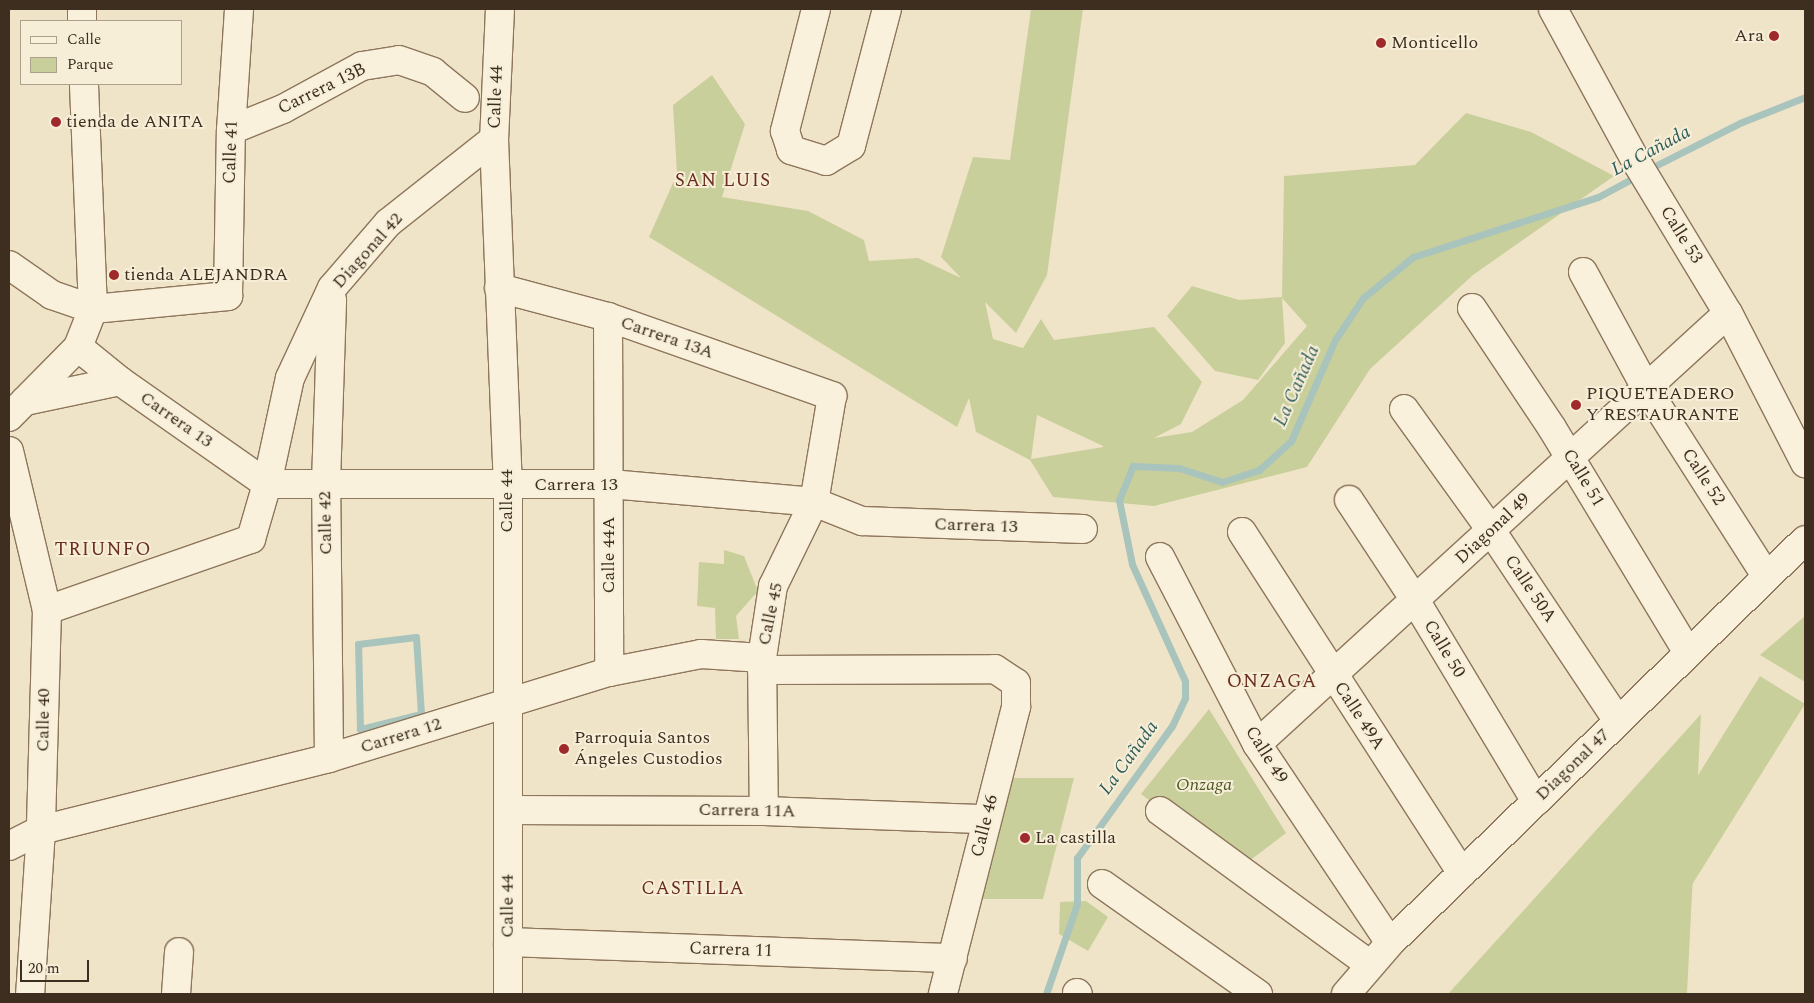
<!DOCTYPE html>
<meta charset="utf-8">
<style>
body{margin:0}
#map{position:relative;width:1814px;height:1003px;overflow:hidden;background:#f0e4c8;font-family:Spectral,serif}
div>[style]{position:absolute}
.green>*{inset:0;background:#c9cf9b;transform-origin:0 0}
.stream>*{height:7px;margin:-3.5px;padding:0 3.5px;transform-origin:3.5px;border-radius:3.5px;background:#a9c4bc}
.roads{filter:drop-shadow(1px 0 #8d765c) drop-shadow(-1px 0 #8d765c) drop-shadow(0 1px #8d765c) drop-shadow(0 -1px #8d765c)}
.minor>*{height:28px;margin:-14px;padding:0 14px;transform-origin:14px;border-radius:14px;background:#faf1dc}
.dots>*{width:14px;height:14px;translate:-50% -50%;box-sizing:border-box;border:2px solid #f7eed8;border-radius:50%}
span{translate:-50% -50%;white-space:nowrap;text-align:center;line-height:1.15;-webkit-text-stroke:4px #f7eed8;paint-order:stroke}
.poi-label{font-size:18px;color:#3d2e20}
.right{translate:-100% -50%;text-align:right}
.left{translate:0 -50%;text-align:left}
.street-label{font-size:18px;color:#3d2e20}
.park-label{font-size:18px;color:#4d5a26;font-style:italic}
.water-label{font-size:19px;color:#2f5d5a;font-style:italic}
.neighbourhood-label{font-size:19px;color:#6b2e1e;letter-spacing:1px}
.frame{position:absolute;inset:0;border:10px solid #3d2e20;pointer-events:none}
.legend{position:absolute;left:20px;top:20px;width:162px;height:65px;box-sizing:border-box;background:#f7eed8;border:1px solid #ada18e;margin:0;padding:6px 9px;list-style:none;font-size:15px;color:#3d2e20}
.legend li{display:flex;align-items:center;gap:10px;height:25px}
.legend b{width:25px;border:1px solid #ada18e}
.scale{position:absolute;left:20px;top:960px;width:69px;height:22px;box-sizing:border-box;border:2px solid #3d2e20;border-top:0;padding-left:6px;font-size:15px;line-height:18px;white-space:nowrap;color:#3d2e20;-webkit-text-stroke:4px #f7eed8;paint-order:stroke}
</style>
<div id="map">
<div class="green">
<div style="clip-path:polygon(evenodd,1031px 9px,1083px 9px,1047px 275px,1016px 333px,985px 302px,993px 339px,1023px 348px,1041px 319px,1054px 340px,1154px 327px,1202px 382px,1181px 424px,1154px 438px,1192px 432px,1243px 400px,1307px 326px,1282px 298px,1285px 343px,1258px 380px,1215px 371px,1167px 316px,1192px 286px,1239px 300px,1282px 297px,1284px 176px,1415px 165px,1466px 113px,1531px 132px,1614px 176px,1473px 275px,1370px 369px,1307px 467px,1154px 506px,1053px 497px,1030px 460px,976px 432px,969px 398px,957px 427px,649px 237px,677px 174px,673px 105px,712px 75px,745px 124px,722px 197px,808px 211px,864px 240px,869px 261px,918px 258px,961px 278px,941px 257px,973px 157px,1010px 160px,1031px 9px,1037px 415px,1103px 446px,1103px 447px,1031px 459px,1037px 415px)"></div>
<div style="clip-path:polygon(724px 550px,744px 556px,758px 591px,736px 616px,739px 639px,716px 639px,715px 608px,697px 606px,699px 562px,724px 564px)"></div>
<div style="clip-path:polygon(1805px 616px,1805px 682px,1760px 655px)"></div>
<div style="left:1760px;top:676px;width:53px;height:318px;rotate:32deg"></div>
<div style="clip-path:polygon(1209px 709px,1286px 833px,1240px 868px,1141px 794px)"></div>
<div style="clip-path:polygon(1701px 714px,1687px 994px,1448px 994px)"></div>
<div style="clip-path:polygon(1009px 778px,1074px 778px,1043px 899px,974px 899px)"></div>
<div style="clip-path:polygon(1086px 901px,1108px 917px,1088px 951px,1059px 934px,1060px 902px)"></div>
</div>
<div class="stream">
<div style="left:1647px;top:170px;width:106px;rotate:-26.8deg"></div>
<div style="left:1742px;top:122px;width:68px;rotate:-21.6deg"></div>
<div style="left:416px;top:637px;width:77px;rotate:86.3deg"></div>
<div style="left:421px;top:714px;width:63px;rotate:166.2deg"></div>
<div style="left:360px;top:729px;width:85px;rotate:-91.3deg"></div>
<div style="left:358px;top:644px;width:58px;rotate:-6.9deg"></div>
<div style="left:1046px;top:994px;width:95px;rotate:-71deg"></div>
<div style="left:1077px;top:904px;width:46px;rotate:-90deg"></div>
<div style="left:1077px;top:858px;width:163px;rotate:-54.3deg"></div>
<div style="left:1172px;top:726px;width:31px;rotate:-65deg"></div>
<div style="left:1185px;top:698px;width:17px;rotate:-90deg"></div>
<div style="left:1185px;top:681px;width:128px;rotate:-114.4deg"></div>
<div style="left:1132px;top:564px;width:65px;rotate:-101.5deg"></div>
<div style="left:1119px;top:500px;width:37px;rotate:-68deg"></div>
<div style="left:1133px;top:466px;width:46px;rotate:2.5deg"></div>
<div style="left:1179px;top:468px;width:45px;rotate:18deg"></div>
<div style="left:1222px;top:482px;width:39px;rotate:-18deg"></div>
<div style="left:1259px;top:470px;width:43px;rotate:-42.2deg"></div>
<div style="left:1291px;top:441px;width:110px;rotate:-66.5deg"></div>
<div style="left:1335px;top:340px;width:50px;rotate:-56.3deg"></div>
<div style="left:1363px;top:298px;width:65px;rotate:-39.4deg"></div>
<div style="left:1413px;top:257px;width:194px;rotate:-18deg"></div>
<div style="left:1598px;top:197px;width:44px;rotate:-28.3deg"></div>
</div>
<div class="roads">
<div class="minor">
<div style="left:82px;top:9px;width:12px;rotate:90deg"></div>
<div style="left:500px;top:9px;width:130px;rotate:92.6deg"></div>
<div style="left:494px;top:139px;width:346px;rotate:87.7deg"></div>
<div style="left:508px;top:485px;width:509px;rotate:90deg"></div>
<div style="left:816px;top:9px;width:126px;rotate:104.3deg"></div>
<div style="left:785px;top:131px;width:20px;rotate:72deg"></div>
<div style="left:791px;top:150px;width:37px;rotate:17deg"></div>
<div style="left:826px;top:161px;width:29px;rotate:-31deg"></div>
<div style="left:851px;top:146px;width:142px;rotate:-75.3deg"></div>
<div style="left:1553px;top:9px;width:175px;rotate:61.4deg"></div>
<div style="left:1637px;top:163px;width:175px;rotate:58.8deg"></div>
<div style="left:1728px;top:313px;width:169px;rotate:62.8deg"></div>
<div style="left:231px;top:130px;width:56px;rotate:-22deg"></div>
<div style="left:283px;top:109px;width:90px;rotate:-28.6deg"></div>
<div style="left:362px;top:66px;width:37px;rotate:-9deg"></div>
<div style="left:399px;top:60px;width:36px;rotate:19deg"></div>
<div style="left:433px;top:72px;width:41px;rotate:39.1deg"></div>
<div style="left:9px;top:265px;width:52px;rotate:34.9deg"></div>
<div style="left:52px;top:295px;width:43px;rotate:18.9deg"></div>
<div style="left:93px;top:309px;width:136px;rotate:-5.5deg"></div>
<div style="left:228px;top:296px;width:166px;rotate:-89deg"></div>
<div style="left:231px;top:130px;width:121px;rotate:-86.2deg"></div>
<div style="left:1583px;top:272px;width:132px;rotate:61.5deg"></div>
<div style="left:1646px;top:388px;width:224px;rotate:57.4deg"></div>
<div style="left:499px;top:288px;width:113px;rotate:14.9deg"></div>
<div style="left:608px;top:317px;width:238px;rotate:19.4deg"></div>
<div style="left:832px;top:396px;width:108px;rotate:99.6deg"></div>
<div style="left:814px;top:502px;width:93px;rotate:116deg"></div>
<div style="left:773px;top:586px;width:73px;rotate:98.7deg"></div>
<div style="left:762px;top:658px;width:153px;rotate:89.3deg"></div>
<div style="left:1472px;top:308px;width:144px;rotate:56.3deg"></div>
<div style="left:1552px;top:428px;width:263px;rotate:58.8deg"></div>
<div style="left:608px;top:317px;width:355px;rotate:89.8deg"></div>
<div style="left:78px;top:347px;width:54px;rotate:39deg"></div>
<div style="left:120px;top:381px;width:179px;rotate:35deg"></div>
<div style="left:267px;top:484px;width:343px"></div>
<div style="left:610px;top:484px;width:205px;rotate:5deg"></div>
<div style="left:814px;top:502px;width:52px;rotate:21.6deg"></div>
<div style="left:862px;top:521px;width:221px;rotate:2.1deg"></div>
<div style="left:25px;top:401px;width:97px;rotate:-11.9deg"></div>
<div style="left:1404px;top:409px;width:144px;rotate:54.3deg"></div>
<div style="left:1488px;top:526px;width:234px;rotate:56.3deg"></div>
<div style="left:9px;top:417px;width:98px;rotate:-45.4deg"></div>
<div style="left:78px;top:347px;width:41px;rotate:-68.5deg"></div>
<div style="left:93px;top:309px;width:225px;rotate:-92.3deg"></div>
<div style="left:9px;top:451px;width:163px;rotate:76.6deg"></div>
<div style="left:47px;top:610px;width:220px;rotate:91.6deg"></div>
<div style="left:41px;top:830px;width:164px;rotate:93.8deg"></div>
<div style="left:1349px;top:500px;width:120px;rotate:56.6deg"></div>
<div style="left:1415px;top:600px;width:235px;rotate:59deg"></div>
<div style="left:1242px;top:532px;width:406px;rotate:57.2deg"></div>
<div style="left:1160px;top:557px;width:211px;rotate:62.6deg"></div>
<div style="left:1257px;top:744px;width:239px;rotate:56.2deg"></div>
<div style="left:47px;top:610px;width:216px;rotate:-19.2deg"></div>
<div style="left:251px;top:539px;width:57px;rotate:-73.8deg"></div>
<div style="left:267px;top:484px;width:108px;rotate:-77.8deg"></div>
<div style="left:290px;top:378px;width:99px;rotate:-65deg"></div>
<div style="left:332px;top:288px;width:86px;rotate:-49.3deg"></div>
<div style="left:388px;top:223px;width:135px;rotate:-38.4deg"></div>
<div style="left:762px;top:670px;width:233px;rotate:-0.2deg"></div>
<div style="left:995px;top:669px;width:25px;rotate:34deg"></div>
<div style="left:1016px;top:683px;width:24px;rotate:90deg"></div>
<div style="left:1016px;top:707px;width:296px;rotate:104.3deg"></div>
<div style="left:1257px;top:744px;width:638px;rotate:-42.46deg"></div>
<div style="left:329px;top:758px;width:275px;rotate:-90.6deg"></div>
<div style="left:326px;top:483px;width:183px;rotate:-88.1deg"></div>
<div style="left:508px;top:810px;width:256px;rotate:0.2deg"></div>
<div style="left:764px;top:811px;width:222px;rotate:2.1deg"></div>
<div style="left:1160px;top:811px;width:259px;rotate:36.2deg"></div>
<div style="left:9px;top:846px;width:36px;rotate:-27deg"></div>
<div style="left:41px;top:830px;width:297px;rotate:-14deg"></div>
<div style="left:329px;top:758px;width:293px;rotate:-17.1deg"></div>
<div style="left:609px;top:672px;width:94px;rotate:-11.1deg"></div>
<div style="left:701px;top:654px;width:61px;rotate:3.8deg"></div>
<div style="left:1102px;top:884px;width:191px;rotate:35.2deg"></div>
<div style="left:508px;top:942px;width:445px;rotate:2.1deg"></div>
<div style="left:1077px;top:993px;width:1px;rotate:45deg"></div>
<div style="left:176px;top:994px;width:42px;rotate:-85.9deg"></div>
<div style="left:1346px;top:994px;width:67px;rotate:-49.2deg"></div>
<div style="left:1390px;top:943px;width:578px;rotate:-44.16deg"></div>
</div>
</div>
<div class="dots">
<div style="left:1774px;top:36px;background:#9e2a2b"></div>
<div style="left:1381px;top:43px;background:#9e2a2b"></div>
<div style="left:56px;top:122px;background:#9e2a2b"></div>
<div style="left:114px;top:275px;background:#9e2a2b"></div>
<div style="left:1576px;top:405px;background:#9e2a2b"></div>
<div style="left:564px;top:749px;background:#9e2a2b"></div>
<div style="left:1025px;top:838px;background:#9e2a2b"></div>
</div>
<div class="poi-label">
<span class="right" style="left:1764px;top:36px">Ara</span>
<span class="left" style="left:1391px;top:43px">Monticello</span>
<span class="left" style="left:66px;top:122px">tienda de ANITA</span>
<span class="left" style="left:124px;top:275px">tienda ALEJANDRA</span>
<span class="left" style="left:1586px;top:405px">PIQUETEADERO<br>Y RESTAURANTE</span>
<span class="left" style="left:574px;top:749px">Parroquia Santos<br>Ángeles Custodios</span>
<span class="left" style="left:1035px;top:838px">La castilla</span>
</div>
<div class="street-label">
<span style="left:322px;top:89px;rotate:-26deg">Carrera 13B</span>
<span style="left:496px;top:97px;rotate:-88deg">Calle 44</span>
<span style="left:231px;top:152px;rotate:-88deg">Calle 41</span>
<span style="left:1681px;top:235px;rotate:58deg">Calle 53</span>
<span style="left:368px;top:251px;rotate:-48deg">Diagonal 42</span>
<span style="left:667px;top:338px;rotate:19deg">Carrera 13A</span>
<span style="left:176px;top:420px;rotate:35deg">Carrera 13</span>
<span style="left:1703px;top:477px;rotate:57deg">Calle 52</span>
<span style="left:1583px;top:478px;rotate:59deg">Calle 51</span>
<span style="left:576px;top:485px">Carrera 13</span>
<span style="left:507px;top:501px;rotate:-90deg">Calle 44</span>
<span style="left:326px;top:523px;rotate:-91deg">Calle 42</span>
<span style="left:976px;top:526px;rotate:2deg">Carrera 13</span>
<span style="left:1493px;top:529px;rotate:-43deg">Diagonal 49</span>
<span style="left:609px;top:555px;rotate:-90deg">Calle 44A</span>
<span style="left:1530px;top:589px;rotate:56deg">Calle 50A</span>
<span style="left:771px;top:614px;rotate:-78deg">Calle 45</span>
<span style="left:1444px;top:649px;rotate:59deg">Calle 50</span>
<span style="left:1359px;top:716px;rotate:57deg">Calle 49A</span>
<span style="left:44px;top:720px;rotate:-89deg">Calle 40</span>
<span style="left:401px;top:736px;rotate:-17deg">Carrera 12</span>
<span style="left:1266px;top:755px;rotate:58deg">Calle 49</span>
<span style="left:1573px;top:765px;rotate:-44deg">Diagonal 47</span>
<span style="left:747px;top:811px;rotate:1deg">Carrera 11A</span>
<span style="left:985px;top:826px;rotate:-76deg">Calle 46</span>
<span style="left:508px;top:906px;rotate:-90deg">Calle 44</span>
<span style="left:731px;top:950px;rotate:2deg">Carrera 11</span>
</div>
<div class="park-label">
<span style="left:1204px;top:785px">Onzaga</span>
</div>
<div class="water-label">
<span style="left:1651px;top:151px;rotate:-28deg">La Cañada</span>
<span style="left:1297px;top:386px;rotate:-66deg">La Cañada</span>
<span style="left:1129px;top:758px;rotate:-54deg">La Cañada</span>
</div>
<div class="neighbourhood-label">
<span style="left:723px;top:181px">SAN LUIS</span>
<span style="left:103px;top:550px">TRIUNFO</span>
<span style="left:1272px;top:682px">ONZAGA</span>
<span style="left:693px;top:889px">CASTILLA</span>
</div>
<div class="frame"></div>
<ul class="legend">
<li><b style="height:6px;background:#faf1dc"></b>Calle</li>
<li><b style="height:14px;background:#c9cf9b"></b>Parque</li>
</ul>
<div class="scale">20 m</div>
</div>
